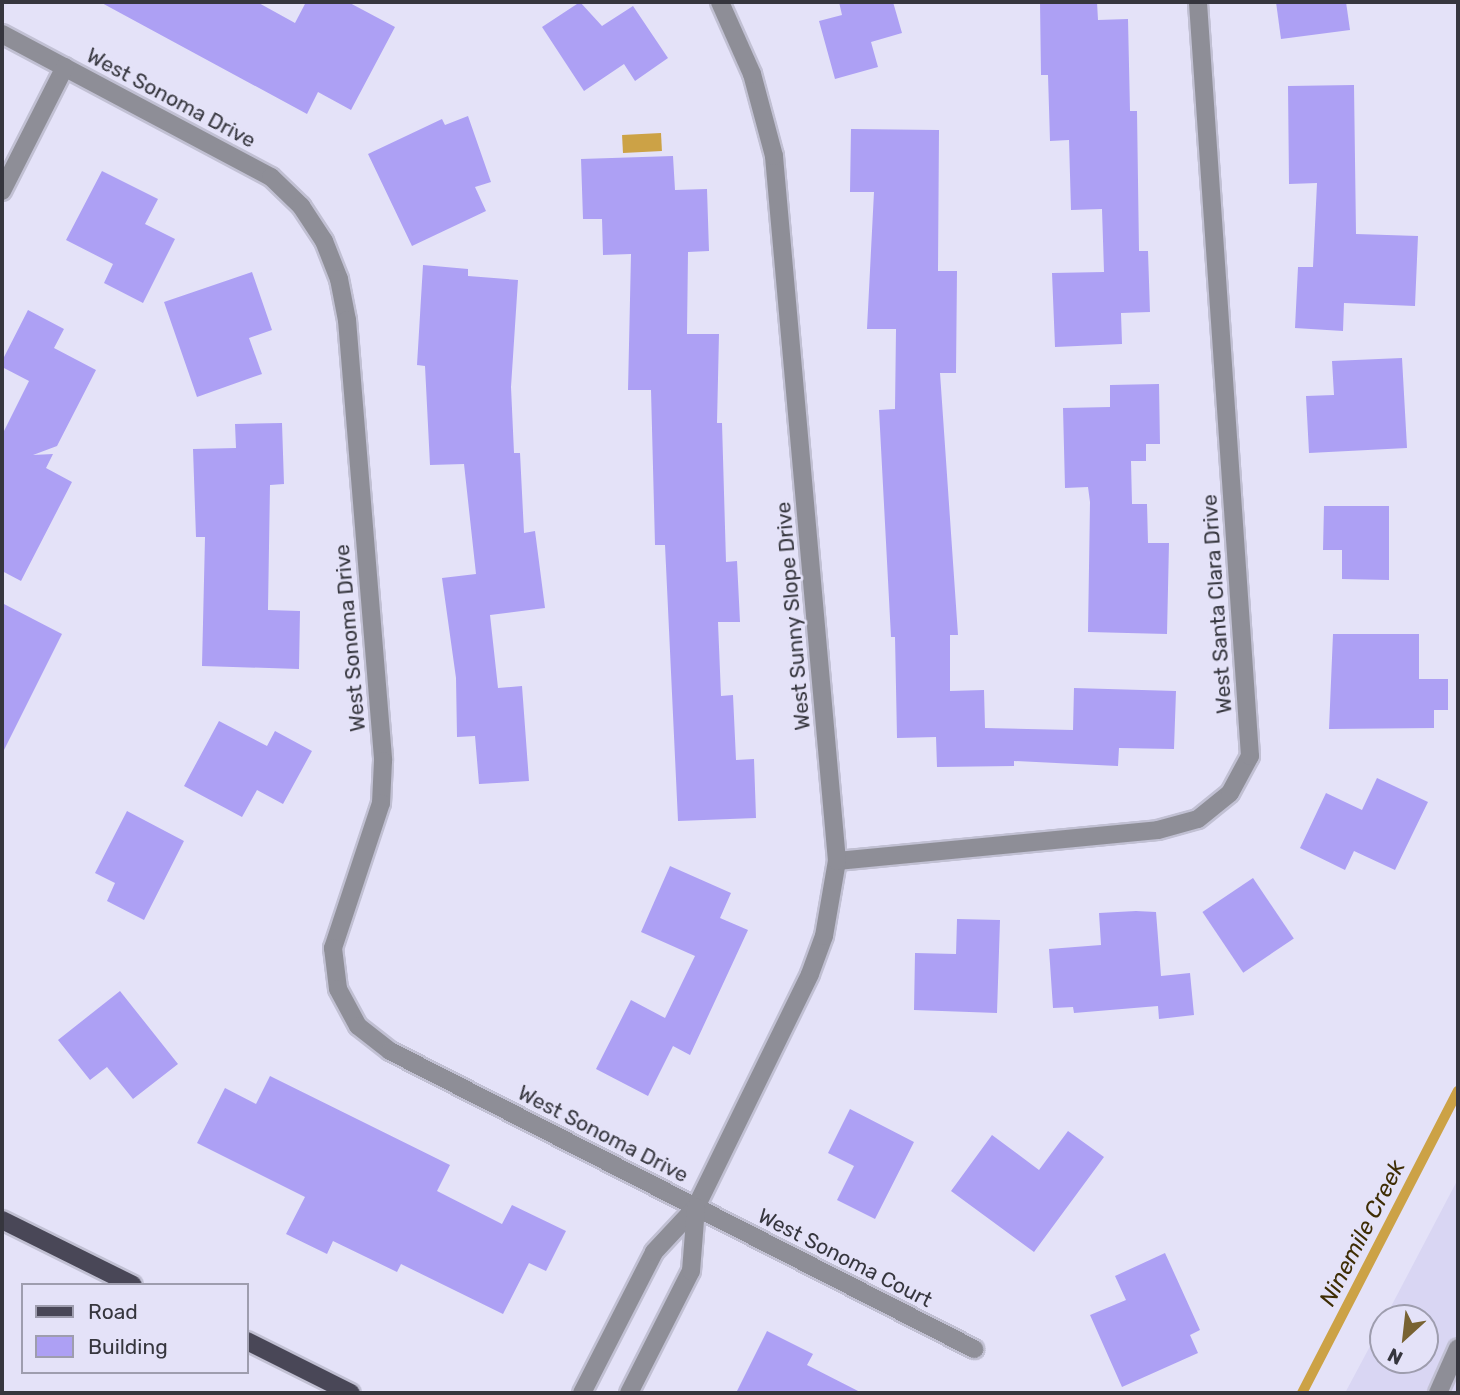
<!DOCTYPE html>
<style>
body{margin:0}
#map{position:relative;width:1460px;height:1395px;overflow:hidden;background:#e4e2f8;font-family:Rubik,sans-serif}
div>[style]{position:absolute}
.built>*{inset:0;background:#d9d6f3}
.water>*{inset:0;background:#cca246;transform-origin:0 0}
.stream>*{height:10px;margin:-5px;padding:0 5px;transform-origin:5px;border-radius:5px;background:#cca246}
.building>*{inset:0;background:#ada0f4;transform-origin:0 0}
.roads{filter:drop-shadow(2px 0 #c1c0d3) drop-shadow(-2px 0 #c1c0d3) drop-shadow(0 2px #c1c0d3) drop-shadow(0 -2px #c1c0d3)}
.minor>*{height:18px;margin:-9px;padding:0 9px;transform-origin:9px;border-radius:9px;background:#8e8e97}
.major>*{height:18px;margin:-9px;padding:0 9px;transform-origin:9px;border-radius:9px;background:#494757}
span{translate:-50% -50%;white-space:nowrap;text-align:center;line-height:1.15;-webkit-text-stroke:5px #e4e2f8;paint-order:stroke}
.street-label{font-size:21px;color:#36363e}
.water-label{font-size:23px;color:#3e2d04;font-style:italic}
.frame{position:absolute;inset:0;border:4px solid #36363e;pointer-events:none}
.legend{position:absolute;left:21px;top:1283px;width:228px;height:91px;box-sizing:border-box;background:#e4e2f8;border:2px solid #9e9dae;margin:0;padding:9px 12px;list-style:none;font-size:21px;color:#36363e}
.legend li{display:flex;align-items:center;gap:14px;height:35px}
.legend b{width:35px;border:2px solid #9e9dae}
.north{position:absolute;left:1369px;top:1304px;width:70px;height:70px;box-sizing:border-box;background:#e4e2f8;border:2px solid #9e9dae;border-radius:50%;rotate:207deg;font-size:19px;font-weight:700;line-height:28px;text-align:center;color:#36363e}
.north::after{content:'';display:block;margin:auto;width:24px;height:32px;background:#786232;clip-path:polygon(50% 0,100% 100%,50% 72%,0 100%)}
</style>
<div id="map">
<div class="built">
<div style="clip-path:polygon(1458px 1179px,1458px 1393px,1345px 1393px,1383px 1322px,1383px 1360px,1425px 1360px,1425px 1318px,1385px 1318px)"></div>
</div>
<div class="water">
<div style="left:661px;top:133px;width:18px;height:39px;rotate:87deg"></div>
</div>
<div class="stream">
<div style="left:1302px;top:1393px;width:340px;rotate:-62.7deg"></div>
</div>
<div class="building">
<div style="clip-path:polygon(100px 2px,257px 2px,295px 23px,306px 2px,348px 2px,395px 27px,351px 110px,318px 92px,307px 114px)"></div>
<div style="clip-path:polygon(580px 2px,602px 26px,633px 6px,668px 58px,635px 81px,624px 64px,584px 91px,542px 27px)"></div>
<div style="clip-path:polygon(839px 2px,893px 2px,902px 33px,871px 42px,878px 67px,835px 79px,819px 21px,842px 15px)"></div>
<div style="clip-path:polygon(1040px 2px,1097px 2px,1098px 20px,1128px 19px,1130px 111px,1137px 111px,1139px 251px,1148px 251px,1150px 312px,1121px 313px,1122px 344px,1055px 347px,1052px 273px,1104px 272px,1102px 209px,1071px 210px,1069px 140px,1050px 141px,1048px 75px,1041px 75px)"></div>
<div style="clip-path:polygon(1276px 2px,1346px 2px,1350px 30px,1281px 39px)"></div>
<div style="clip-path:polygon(1354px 85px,1356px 234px,1418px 236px,1415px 306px,1344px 303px,1343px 331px,1295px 328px,1298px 267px,1313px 267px,1317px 183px,1289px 184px,1288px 86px)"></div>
<div style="clip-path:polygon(468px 116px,491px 182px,475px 187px,486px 211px,412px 246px,368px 154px,442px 119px,445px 125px)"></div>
<div style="clip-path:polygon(851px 129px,939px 130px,938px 271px,957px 271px,956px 373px,940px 373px,958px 635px,950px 635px,950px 691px,984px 690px,985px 728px,1073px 730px,1074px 688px,1176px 691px,1174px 749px,1119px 748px,1118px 766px,1014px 761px,1014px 766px,937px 767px,936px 737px,897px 738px,895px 637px,891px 637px,879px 410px,895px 409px,896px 329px,867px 329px,874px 192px,850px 192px)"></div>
<div style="clip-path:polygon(673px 156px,675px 190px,707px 189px,709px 251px,688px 252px,687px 334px,719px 334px,717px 423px,722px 423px,726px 562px,737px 561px,740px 622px,718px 622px,721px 696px,733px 695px,736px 760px,754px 759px,756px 818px,678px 821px,665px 545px,655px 545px,651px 390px,628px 390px,631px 254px,603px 255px,602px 219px,583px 219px,581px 159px)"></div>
<div style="clip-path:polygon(102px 171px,158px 199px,145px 224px,175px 239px,143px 303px,104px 283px,113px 264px,66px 240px)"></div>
<div style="clip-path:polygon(423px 265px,468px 269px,468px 276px,518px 280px,511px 387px,514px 453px,520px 453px,524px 533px,535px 531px,545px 608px,490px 615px,498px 688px,522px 686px,529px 781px,479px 784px,475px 736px,457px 737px,456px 678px,442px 578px,476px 574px,464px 464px,430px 465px,425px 366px,417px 365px)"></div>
<div style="clip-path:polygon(252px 272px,272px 330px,249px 338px,262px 374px,197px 397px,164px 302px)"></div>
<div style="clip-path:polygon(28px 310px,64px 329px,54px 348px,96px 370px,57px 446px,33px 455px,53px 454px,46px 468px,72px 482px,21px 581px,2px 571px,2px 435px,29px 381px,2px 367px,2px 361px)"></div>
<div style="clip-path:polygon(1402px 358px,1407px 448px,1309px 453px,1306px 396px,1334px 395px,1332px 361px)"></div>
<div style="clip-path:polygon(1159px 384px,1160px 444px,1146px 444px,1146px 461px,1131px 461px,1132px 504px,1147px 504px,1148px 543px,1169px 543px,1167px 634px,1088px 632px,1090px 502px,1088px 487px,1065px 488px,1063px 408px,1110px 407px,1110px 385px)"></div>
<div style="clip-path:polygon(282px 423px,284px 484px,270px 485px,268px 610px,300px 611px,299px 669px,202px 666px,205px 537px,196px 537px,193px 449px,236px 448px,235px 424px)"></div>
<div style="clip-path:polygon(1324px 506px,1389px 506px,1389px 580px,1342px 579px,1342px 550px,1323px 550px)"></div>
<div style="clip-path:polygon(2px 603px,62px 634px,2px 754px)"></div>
<div style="clip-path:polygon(1333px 634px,1419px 634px,1419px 679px,1448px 679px,1448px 710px,1434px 710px,1434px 728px,1329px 729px)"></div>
<div style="clip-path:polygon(219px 721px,267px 746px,275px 731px,312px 751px,283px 804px,257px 790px,242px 817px,184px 786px)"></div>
<div style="clip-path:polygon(1377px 778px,1428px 802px,1395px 870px,1354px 851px,1345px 870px,1300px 848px,1326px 793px,1362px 810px)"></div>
<div style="clip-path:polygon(127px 811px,184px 841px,144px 920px,107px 901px,115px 883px,95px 873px)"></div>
<div style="clip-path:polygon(670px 866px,731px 893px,720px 918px,748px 930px,690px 1055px,673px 1046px,648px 1096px,596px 1069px,631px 1000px,665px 1018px,695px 956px,641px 932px)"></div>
<div style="left:1253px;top:878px;width:73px;height:61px;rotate:56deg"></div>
<div style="clip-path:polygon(1136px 911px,1156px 912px,1161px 976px,1190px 973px,1194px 1015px,1159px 1019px,1158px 1006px,1074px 1013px,1073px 1007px,1053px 1008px,1049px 949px,1101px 945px,1099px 913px)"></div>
<div style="clip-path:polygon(957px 919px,1000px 920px,997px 1013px,914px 1010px,915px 953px,956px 954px)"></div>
<div style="clip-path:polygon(120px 991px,178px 1064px,133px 1099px,107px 1067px,90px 1080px,58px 1040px)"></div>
<div style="clip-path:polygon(270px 1076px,450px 1165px,437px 1191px,502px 1224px,512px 1205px,566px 1231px,546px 1271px,529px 1263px,503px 1314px,401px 1264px,397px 1272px,333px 1241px,327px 1254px,286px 1234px,305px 1197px,197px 1143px,225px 1088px,256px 1104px)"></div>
<div style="clip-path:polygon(850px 1109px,914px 1142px,875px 1219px,837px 1200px,854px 1166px,828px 1153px)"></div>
<div style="clip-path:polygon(1068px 1131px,1104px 1157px,1034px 1252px,951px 1191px,992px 1135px,1039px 1170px)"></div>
<div style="clip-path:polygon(1165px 1253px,1200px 1330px,1190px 1335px,1198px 1353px,1122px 1387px,1090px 1315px,1126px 1300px,1115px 1276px)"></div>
<div style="clip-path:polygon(767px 1331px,813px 1354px,807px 1365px,862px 1393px,736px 1393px)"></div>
</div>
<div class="roads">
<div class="minor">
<div style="left:2px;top:34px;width:305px;rotate:28deg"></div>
<div style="left:271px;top:177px;width:42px;rotate:44deg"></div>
<div style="left:301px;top:206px;width:42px;rotate:56.7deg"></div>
<div style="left:324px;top:241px;width:41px;rotate:68.5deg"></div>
<div style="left:339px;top:279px;width:42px;rotate:79deg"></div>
<div style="left:347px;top:320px;width:442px;rotate:85.3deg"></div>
<div style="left:383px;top:761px;width:42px;rotate:92.7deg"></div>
<div style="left:381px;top:803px;width:153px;rotate:108.3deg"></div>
<div style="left:333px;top:948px;width:41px;rotate:83deg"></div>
<div style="left:338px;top:989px;width:42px;rotate:61.6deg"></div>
<div style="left:358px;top:1026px;width:41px;rotate:38deg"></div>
<div style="left:390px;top:1051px;width:656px;rotate:27.03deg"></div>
<div style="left:2px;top:191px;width:139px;rotate:-63.1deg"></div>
<div style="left:837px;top:861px;width:322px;rotate:-5.5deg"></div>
<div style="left:1158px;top:830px;width:41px;rotate:-15.4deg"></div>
<div style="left:1198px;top:819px;width:41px;rotate:-39.1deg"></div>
<div style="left:1230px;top:793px;width:42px;rotate:-61.6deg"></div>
<div style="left:1250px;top:756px;width:756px;rotate:-93.95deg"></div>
<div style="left:582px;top:1393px;width:158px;rotate:-62.9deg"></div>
<div style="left:654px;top:1252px;width:62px;rotate:-47deg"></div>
<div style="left:696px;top:1207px;width:259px;rotate:-63.9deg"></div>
<div style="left:810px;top:974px;width:40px;rotate:-69.8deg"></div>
<div style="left:824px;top:936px;width:76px;rotate:-80.2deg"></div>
<div style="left:837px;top:861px;width:708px;rotate:-95.11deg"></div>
<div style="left:774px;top:156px;width:85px;rotate:-105deg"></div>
<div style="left:752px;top:74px;width:79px;rotate:-114deg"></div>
<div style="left:629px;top:1393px;width:137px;rotate:-63.1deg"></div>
<div style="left:691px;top:1271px;width:64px;rotate:-85.5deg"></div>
<div style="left:1438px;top:1393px;width:49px;rotate:-66deg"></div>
</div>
<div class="major">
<div style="left:2px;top:1220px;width:146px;rotate:26.4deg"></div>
<div style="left:247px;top:1341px;width:116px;rotate:26.6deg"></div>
</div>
</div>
<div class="street-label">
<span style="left:171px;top:98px;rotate:28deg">West Sonoma Drive</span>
<span style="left:1217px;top:604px;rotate:-94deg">West Santa Clara Drive</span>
<span style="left:793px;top:616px;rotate:-95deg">West Sunny Slope Drive</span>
<span style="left:350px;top:638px;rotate:-95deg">West Sonoma Drive</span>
<span style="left:603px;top:1134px;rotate:27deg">West Sonoma Drive</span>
<span style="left:845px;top:1258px;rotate:27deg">West Sonoma Court</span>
</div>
<div class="water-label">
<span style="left:1362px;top:1233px;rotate:-63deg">Ninemile Creek</span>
</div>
<div class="frame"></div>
<ul class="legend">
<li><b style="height:9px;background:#494757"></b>Road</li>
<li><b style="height:19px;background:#ada0f4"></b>Building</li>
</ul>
<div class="north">N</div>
</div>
